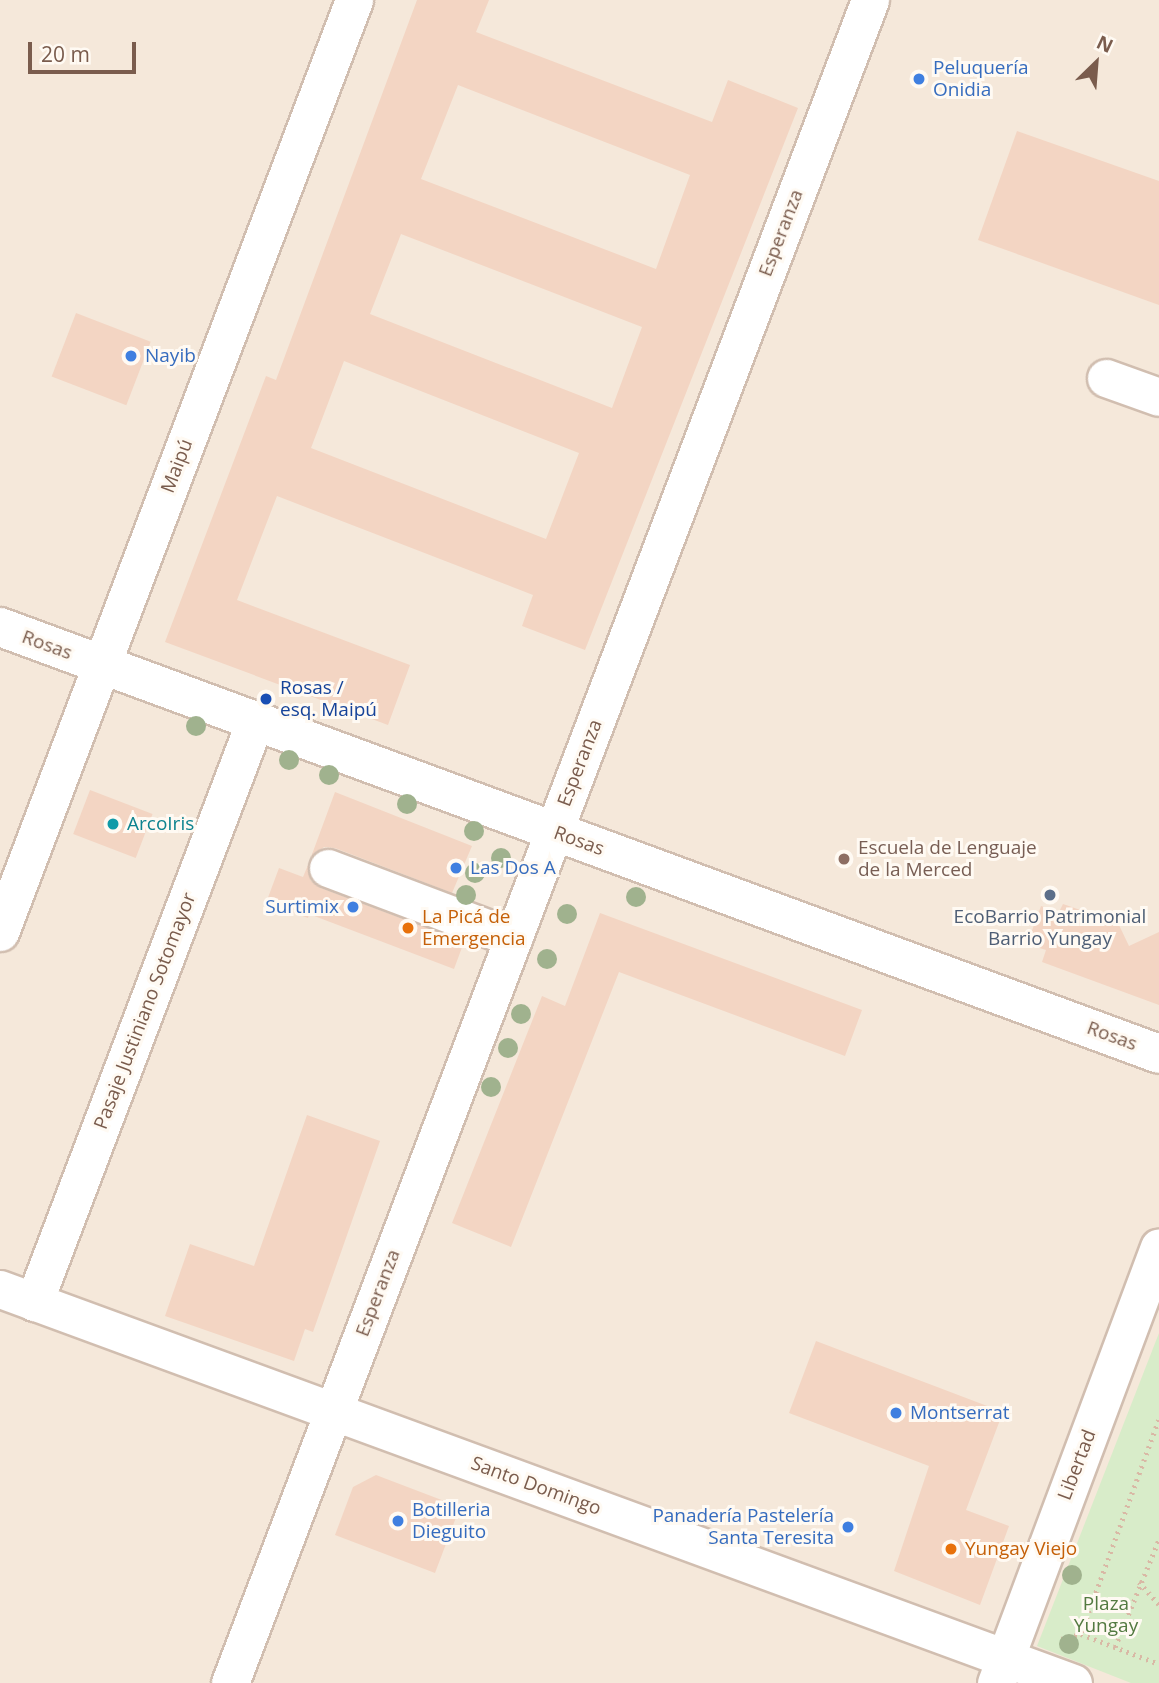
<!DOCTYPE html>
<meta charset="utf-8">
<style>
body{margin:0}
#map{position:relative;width:1159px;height:1683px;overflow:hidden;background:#fdf6ec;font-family:"Open Sans",sans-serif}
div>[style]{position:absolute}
.residential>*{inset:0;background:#f5e8da;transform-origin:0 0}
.green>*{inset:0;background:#d8ecc9}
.building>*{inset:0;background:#f3d5c3;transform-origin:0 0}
.path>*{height:4.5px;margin-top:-2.25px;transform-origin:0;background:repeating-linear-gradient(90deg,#d9b8a5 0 2px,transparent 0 7px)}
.roads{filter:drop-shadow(2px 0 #d1beb0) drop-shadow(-2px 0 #d1beb0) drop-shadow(0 2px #d1beb0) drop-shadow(0 -2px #d1beb0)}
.street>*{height:37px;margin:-18.5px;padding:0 18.5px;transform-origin:18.5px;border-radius:18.5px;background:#fff}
.secondary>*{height:38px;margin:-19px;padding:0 19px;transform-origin:19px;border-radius:19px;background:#fff}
.trees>*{width:20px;height:20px;margin:-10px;border-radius:50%;background:#a0b28e}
.dots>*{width:19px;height:19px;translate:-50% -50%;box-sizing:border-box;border:4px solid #fffaf3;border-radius:50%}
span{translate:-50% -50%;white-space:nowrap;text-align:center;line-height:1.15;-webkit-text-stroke:6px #fffaf3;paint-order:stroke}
.shop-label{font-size:19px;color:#366cbe}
.left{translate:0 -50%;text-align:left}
.right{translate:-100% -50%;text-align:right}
.street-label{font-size:19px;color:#7a5c4d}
.transit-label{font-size:19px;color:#164399}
.culture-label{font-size:19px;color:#0d838f}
.education-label{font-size:19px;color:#785e54}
.food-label{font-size:19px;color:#c56008}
.service-label{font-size:19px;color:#4e5e75}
.park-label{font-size:19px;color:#537a41}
.north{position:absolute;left:1061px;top:28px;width:70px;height:70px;-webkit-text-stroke:5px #fffaf3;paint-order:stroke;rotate:25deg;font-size:19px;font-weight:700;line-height:28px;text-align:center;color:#7a5c4d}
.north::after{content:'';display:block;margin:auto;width:24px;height:32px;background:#7a5c4d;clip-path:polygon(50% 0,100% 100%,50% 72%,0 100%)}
.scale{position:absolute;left:28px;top:42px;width:108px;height:32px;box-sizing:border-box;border:4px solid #7a5c4d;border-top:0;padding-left:9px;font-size:21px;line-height:24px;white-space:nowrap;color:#7a5c4d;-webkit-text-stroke:5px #fffaf3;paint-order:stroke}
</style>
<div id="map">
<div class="residential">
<div style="left:0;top:0;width:1159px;height:1683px"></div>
</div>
<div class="green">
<div style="clip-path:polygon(1159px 1333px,1159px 1683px,1131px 1683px,1037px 1646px)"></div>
</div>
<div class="building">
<div style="clip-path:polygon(evenodd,417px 0,489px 0,476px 32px,712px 122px,728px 80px,798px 108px,585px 650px,522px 626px,533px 595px,277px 496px,237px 600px,410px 665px,388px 725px,165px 642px,266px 376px,276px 380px,417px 0,458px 85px,690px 175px,656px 269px,421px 179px,458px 85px,417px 0,401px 234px,642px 327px,612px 408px,370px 314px,401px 234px,417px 0,344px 361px,579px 453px,546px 539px,311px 448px,344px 361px)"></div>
<div style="clip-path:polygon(1017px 131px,1159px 181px,1159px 305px,978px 240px)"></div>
<div style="left:76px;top:313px;width:80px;height:68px;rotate:21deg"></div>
<div style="left:90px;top:790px;width:67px;height:47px;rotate:21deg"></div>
<div style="clip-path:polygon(335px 792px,472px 846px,452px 893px,335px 848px,324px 847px,311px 857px)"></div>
<div style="clip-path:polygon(308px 865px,311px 881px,321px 888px,464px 942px,454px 969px,309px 914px,308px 918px,266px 903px,279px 868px,303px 877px)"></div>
<div style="clip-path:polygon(1063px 904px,1118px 923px,1129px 946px,1159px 932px,1159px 1005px,1042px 962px,1046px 950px,1027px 944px,1041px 906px,1059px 912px)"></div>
<div style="clip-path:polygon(600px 913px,862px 1010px,845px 1056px,619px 972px,511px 1247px,452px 1223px,542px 996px,565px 1006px)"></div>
<div style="clip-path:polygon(307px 1115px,380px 1141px,313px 1332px,305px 1329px,294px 1361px,165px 1316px,190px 1244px,254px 1266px)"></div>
<div style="clip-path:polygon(816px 1341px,1003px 1412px,966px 1510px,1009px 1526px,980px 1605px,894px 1571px,929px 1466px,789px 1413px)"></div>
<div style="clip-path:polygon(376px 1475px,460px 1507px,435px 1573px,335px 1535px,353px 1487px)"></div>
</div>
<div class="path">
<div style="left:1159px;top:1420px;width:228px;rotate:110deg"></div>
<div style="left:1081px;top:1634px;width:84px;rotate:21deg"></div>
<div style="left:1139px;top:1582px;width:30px;rotate:48deg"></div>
<div style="left:1061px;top:1639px;width:21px;rotate:-14deg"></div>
<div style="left:1115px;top:1647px;width:117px;rotate:-67.8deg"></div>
</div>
<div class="roads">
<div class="street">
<div style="left:1106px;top:378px;width:56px;rotate:19.7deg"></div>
<div style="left:328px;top:868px;width:198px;rotate:20.7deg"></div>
<div style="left:0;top:932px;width:997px;rotate:-69.2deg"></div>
<div style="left:0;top:1289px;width:1143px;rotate:20.16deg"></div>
<div style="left:34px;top:1302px;width:622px;rotate:-69.17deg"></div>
<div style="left:230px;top:1683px;width:1801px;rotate:-69.18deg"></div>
<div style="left:996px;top:1683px;width:465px;rotate:-69.5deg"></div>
</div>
<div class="secondary">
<div style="left:0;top:627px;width:1235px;rotate:20.22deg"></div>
</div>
</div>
<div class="trees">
<div style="left:196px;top:726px"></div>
<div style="left:289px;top:760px"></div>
<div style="left:329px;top:775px"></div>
<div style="left:407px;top:804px"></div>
<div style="left:474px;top:831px"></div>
<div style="left:501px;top:858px"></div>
<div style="left:475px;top:873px"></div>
<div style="left:466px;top:895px"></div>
<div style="left:636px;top:897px"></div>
<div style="left:567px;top:914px"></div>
<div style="left:547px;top:959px"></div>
<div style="left:521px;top:1014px"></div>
<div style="left:508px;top:1048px"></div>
<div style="left:491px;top:1087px"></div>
<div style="left:1072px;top:1575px"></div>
<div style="left:1069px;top:1644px"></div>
</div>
<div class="dots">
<div style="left:919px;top:79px;background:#3f7fe0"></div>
<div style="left:131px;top:356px;background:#3f7fe0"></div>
<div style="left:266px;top:699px;background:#1a4fb4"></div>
<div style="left:113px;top:824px;background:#0f9aa8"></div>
<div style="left:844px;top:859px;background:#8d6e63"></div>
<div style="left:456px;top:868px;background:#3f7fe0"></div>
<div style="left:1050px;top:895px;background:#5c6f8a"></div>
<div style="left:353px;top:907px;background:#3f7fe0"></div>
<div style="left:408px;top:928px;background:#e8710a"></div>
<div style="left:896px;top:1413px;background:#3f7fe0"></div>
<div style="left:398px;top:1521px;background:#3f7fe0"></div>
<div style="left:848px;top:1527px;background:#3f7fe0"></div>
<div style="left:951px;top:1549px;background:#e8710a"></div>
</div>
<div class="shop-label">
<span class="left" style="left:933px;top:79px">Peluquería<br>Onidia</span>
<span class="left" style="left:145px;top:356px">Nayib</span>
<span class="left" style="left:470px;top:868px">Las Dos A</span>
<span class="right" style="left:339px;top:907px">Surtimix</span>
<span class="left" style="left:910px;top:1413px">Montserrat</span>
<span class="left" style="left:412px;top:1521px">Botilleria<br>Dieguito</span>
<span class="right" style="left:834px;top:1527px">Panadería Pastelería<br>Santa Teresita</span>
</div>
<div class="street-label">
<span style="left:781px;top:233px;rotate:-69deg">Esperanza</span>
<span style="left:177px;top:466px;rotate:-69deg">Maipú</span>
<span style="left:47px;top:645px;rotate:20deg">Rosas</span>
<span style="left:580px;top:763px;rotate:-69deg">Esperanza</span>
<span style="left:579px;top:841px;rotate:20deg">Rosas</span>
<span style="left:145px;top:1011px;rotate:-69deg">Pasaje Justiniano Sotomayor</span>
<span style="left:1112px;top:1036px;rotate:20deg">Rosas</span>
<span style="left:378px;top:1293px;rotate:-69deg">Esperanza</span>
<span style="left:1077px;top:1465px;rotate:-69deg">Libertad</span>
<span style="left:536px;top:1486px;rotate:20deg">Santo Domingo</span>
</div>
<div class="transit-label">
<span class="left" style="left:280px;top:699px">Rosas /<br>esq. Maipú</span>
</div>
<div class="culture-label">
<span class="left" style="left:127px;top:824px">ArcoIris</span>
</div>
<div class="education-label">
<span class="left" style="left:858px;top:859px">Escuela de Lenguaje<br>de la Merced</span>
</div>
<div class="food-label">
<span class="left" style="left:422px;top:928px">La Picá de<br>Emergencia</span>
<span class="left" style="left:965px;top:1549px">Yungay Viejo</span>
</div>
<div class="service-label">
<span style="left:1050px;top:928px">EcoBarrio Patrimonial<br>Barrio Yungay</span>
</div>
<div class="park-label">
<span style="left:1106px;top:1615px">Plaza<br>Yungay</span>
</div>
<div class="north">N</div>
<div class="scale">20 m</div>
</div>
